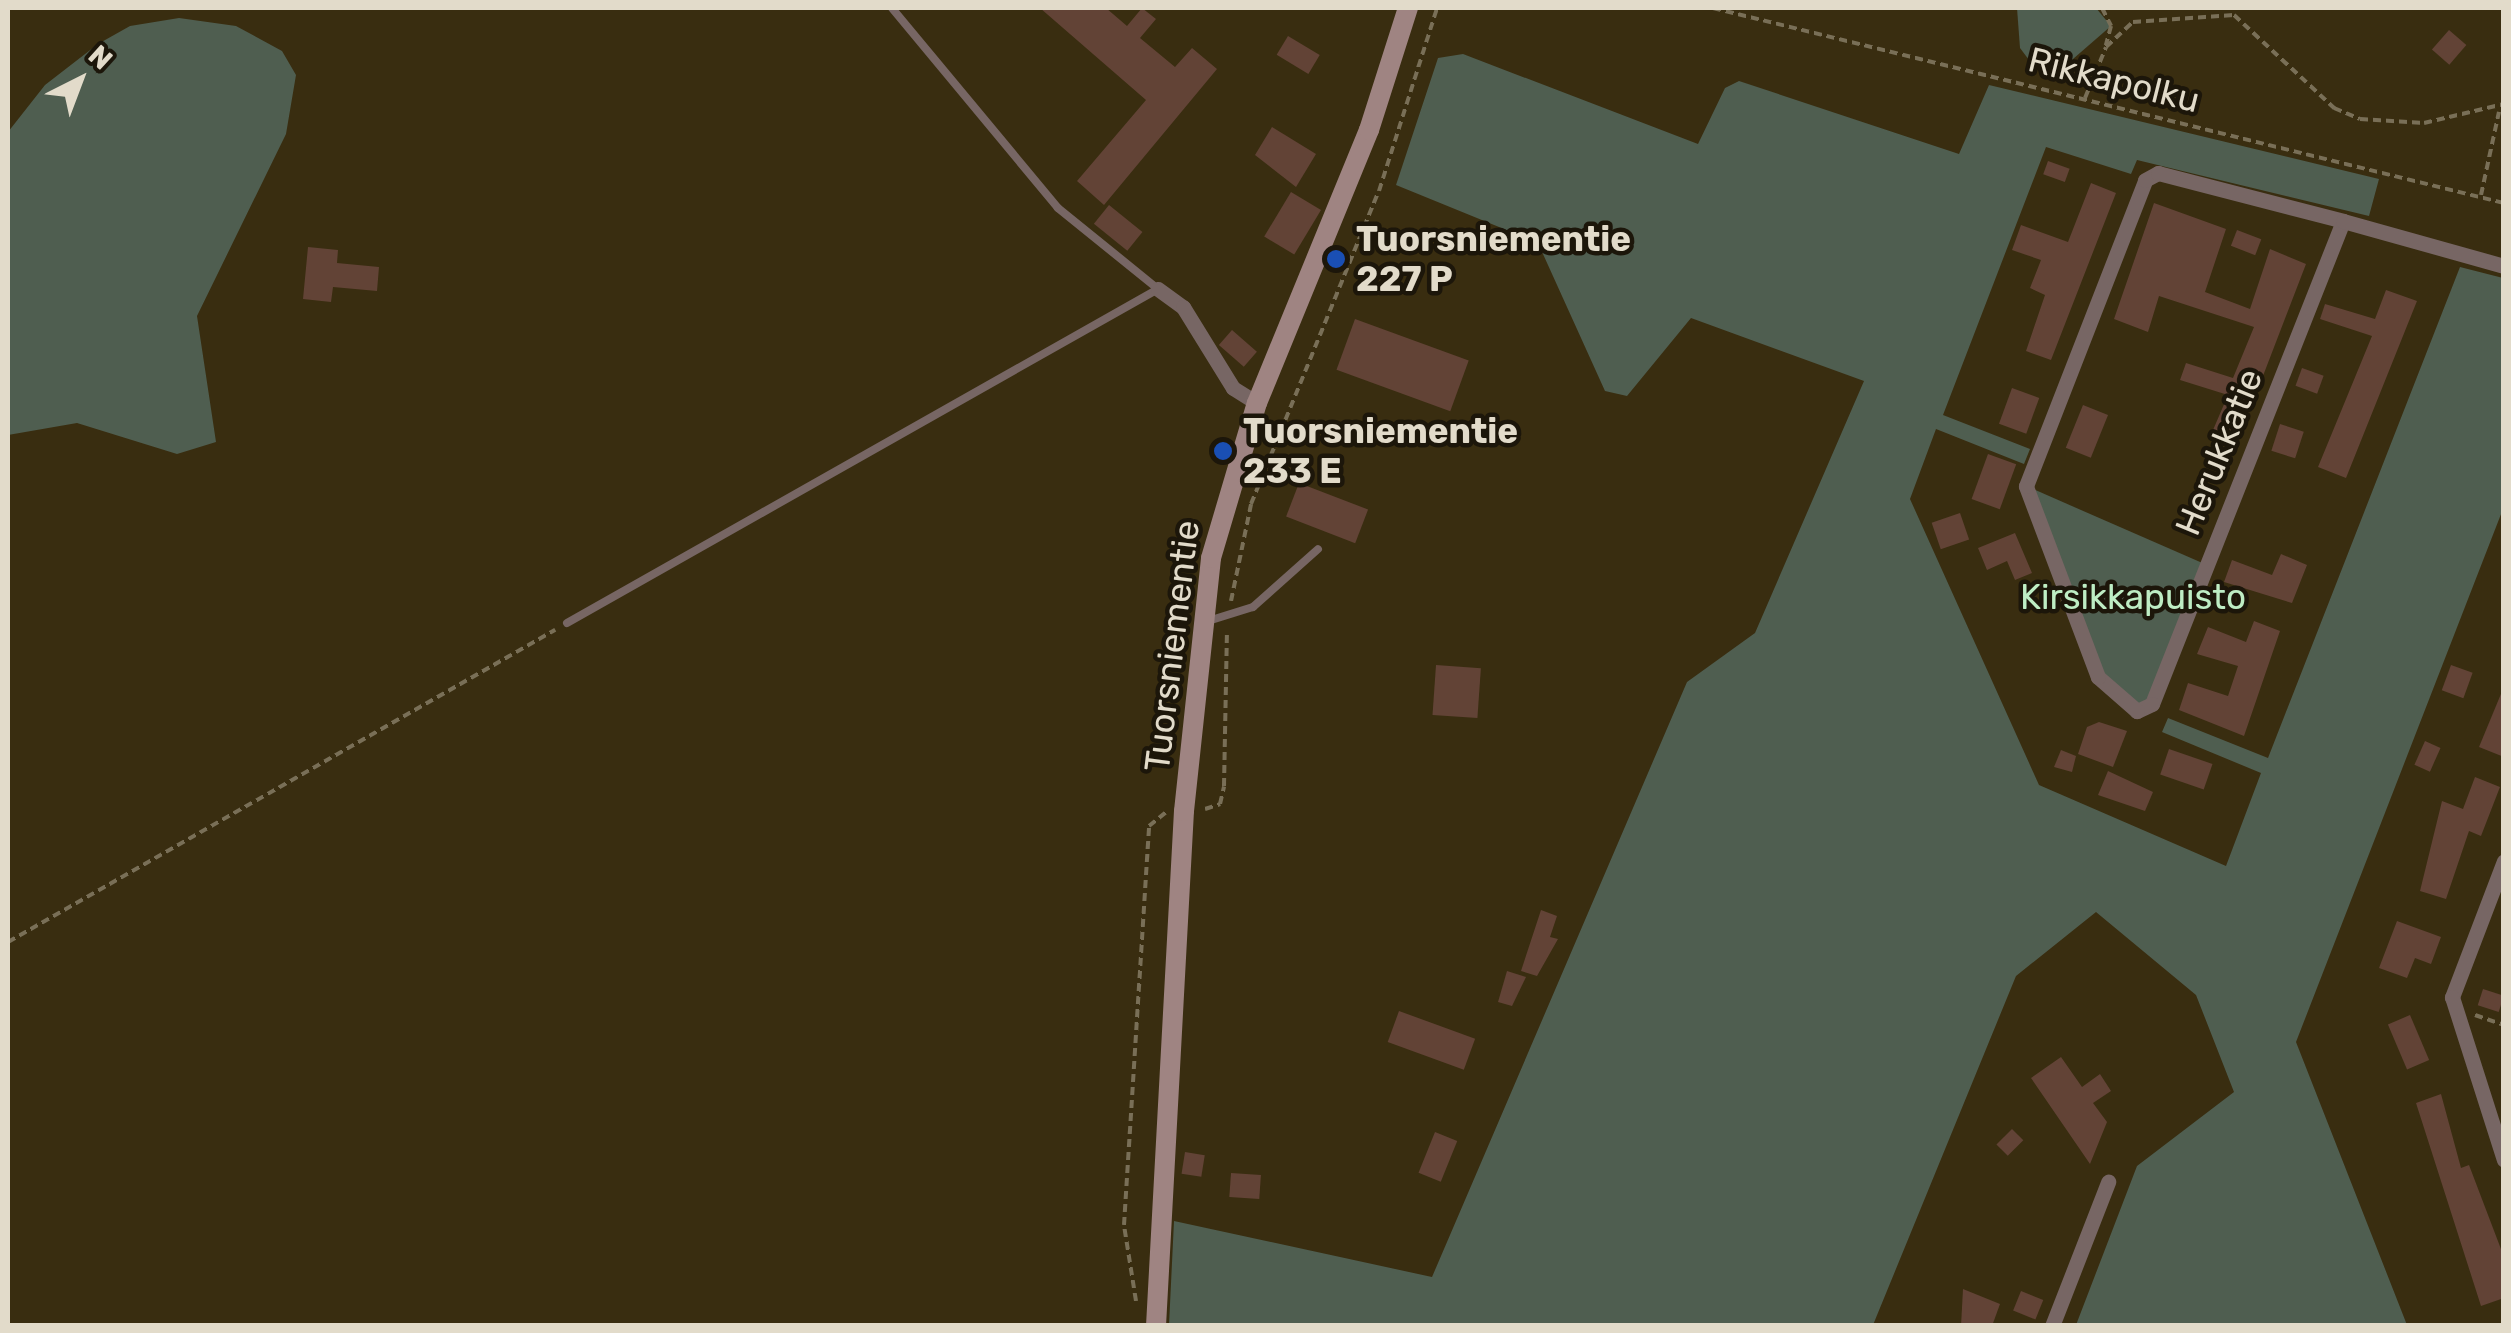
<!DOCTYPE html>
<style>
body{margin:0}
#map{position:relative;width:2511px;height:1333px;overflow:hidden;background:#392d10;font-family:Rubik,sans-serif}
div>[style]{position:absolute}
.green>*{inset:0;background:#4f5e50}
.building>*{inset:0;background:#624336;transform-origin:0 0}
.path>*{height:4px;margin-top:-2px;transform-origin:0;background:repeating-linear-gradient(90deg,#796f57 0 8px,transparent 0 13px)}
.service>*{height:8px;margin:-4px;padding:0 4px;transform-origin:4px;border-radius:4px;background:#776664}
.minor>*{height:15px;margin:-7.5px;padding:0 7.5px;transform-origin:7.5px;border-radius:7.5px;background:#776664}
.secondary>*{height:20px;margin:-10px;padding:0 10px;transform-origin:10px;border-radius:10px;background:#9f8482}
.dots>*{width:28px;height:28px;translate:-50% -50%;box-sizing:border-box;border:5px solid #1c160a;border-radius:50%}
span{translate:-50% -50%;white-space:nowrap;text-align:center;line-height:1.15;-webkit-text-stroke:9px #1c160a;paint-order:stroke}
.street-label{font-size:35px;color:#e2dbca}
.poi-label{font-size:35px;color:#e2dbca;font-weight:700}
.left{translate:0 -50%;text-align:left}
.park-label{font-size:35px;color:#beedc4}
.frame{position:absolute;inset:0;border:10px solid #e2dbca;pointer-events:none}
.north{position:absolute;left:30px;top:30px;width:100px;height:100px;-webkit-text-stroke:8px #1c160a;paint-order:stroke;rotate:42deg;font-size:28px;font-weight:700;line-height:40px;text-align:center;color:#e2dbca}
.north::after{content:'';display:block;margin:auto;width:35px;height:45px;background:#e2dbca;clip-path:polygon(50% 0,100% 100%,50% 72%,0 100%)}
</style>
<div id="map">
<div class="green">
<div style="clip-path:polygon(2017px 8px,2096px 8px,2111px 26px,2058px 72px,2032px 64px,2020px 48px)"></div>
<div style="clip-path:polygon(179px 18px,236px 26px,282px 51px,296px 75px,286px 134px,197px 316px,216px 442px,177px 454px,77px 423px,8px 435px,8px 132px,45px 85px,98px 44px,130px 26px)"></div>
<div style="clip-path:polygon(1463px 54px,1698px 144px,1725px 88px,1739px 81px,1959px 154px,1989px 85px,2379px 179px,2369px 216px,2137px 160px,2131px 174px,2046px 147px,1943px 415px,2030px 449px,2024px 464px,1936px 429px,1910px 499px,2039px 785px,2226px 866px,2261px 773px,2162px 732px,2168px 718px,2268px 758px,2460px 267px,2503px 278px,2503px 509px,2296px 1042px,2407px 1325px,2076px 1325px,2137px 1166px,2234px 1092px,2196px 995px,2096px 912px,2016px 976px,1873px 1325px,1169px 1325px,1174px 1221px,1432px 1277px,1687px 682px,1755px 633px,1864px 381px,1691px 318px,1627px 396px,1605px 391px,1538px 243px,1396px 185px,1438px 58px)"></div>
<div style="clip-path:polygon(2026px 486px,2207px 565px,2152px 704px,2137px 711px,2109px 691px)"></div>
</div>
<div class="building">
<div style="clip-path:polygon(1040px 8px,1106px 8px,1127px 26px,1142px 8px,1156px 19px,1140px 38px,1175px 67px,1192px 48px,1217px 69px,1104px 205px,1077px 181px,1146px 100px)"></div>
<div style="left:2449px;top:30px;width:23px;height:26px;rotate:41deg"></div>
<div style="left:1288px;top:36px;width:37px;height:22px;rotate:31deg"></div>
<div style="clip-path:polygon(1272px 127px,1316px 154px,1296px 187px,1255px 155px)"></div>
<div style="left:2048px;top:161px;width:23px;height:14px;rotate:20deg"></div>
<div style="clip-path:polygon(2091px 183px,2116px 193px,2051px 360px,2026px 351px,2045px 295px,2030px 288px,2041px 260px,2012px 250px,2021px 225px,2068px 242px)"></div>
<div style="left:1291px;top:192px;width:35px;height:52px;rotate:31deg"></div>
<div style="clip-path:polygon(2154px 203px,2226px 229px,2205px 292px,2250px 309px,2270px 249px,2306px 264px,2238px 441px,2213px 430px,2228px 395px,2180px 380px,2186px 363px,2233px 378px,2254px 327px,2159px 296px,2148px 332px,2114px 319px)"></div>
<div style="left:1109px;top:205px;width:43px;height:24px;rotate:39deg"></div>
<div style="left:2237px;top:230px;width:26px;height:17px;rotate:21deg"></div>
<div style="clip-path:polygon(308px 247px,338px 250px,337px 263px,379px 267px,377px 291px,333px 287px,331px 302px,303px 299px)"></div>
<div style="clip-path:polygon(2386px 290px,2417px 301px,2346px 478px,2318px 467px,2372px 336px,2320px 319px,2325px 304px,2375px 319px)"></div>
<div style="left:1355px;top:319px;width:121px;height:54px;rotate:20deg"></div>
<div style="left:1232px;top:330px;width:33px;height:20px;rotate:41deg"></div>
<div style="left:2302px;top:368px;width:23px;height:19px;rotate:20deg"></div>
<div style="left:2012px;top:388px;width:29px;height:38px;rotate:20deg"></div>
<div style="left:2083px;top:405px;width:27px;height:46px;rotate:22deg"></div>
<div style="left:2280px;top:424px;width:25px;height:28px;rotate:18deg"></div>
<div style="left:1988px;top:454px;width:30px;height:48px;rotate:20deg"></div>
<div style="left:1299px;top:483px;width:74px;height:36px;rotate:21deg"></div>
<div style="left:1960px;top:513px;width:28px;height:30px;rotate:71deg"></div>
<div style="clip-path:polygon(2015px 533px,2032px 573px,2015px 580px,2007px 561px,1987px 570px,1978px 548px)"></div>
<div style="clip-path:polygon(2281px 554px,2307px 565px,2292px 603px,2224px 582px,2232px 560px,2272px 575px)"></div>
<div style="clip-path:polygon(2254px 621px,2280px 631px,2244px 736px,2179px 710px,2188px 683px,2228px 696px,2238px 666px,2197px 654px,2208px 627px,2246px 642px)"></div>
<div style="left:1436px;top:665px;width:45px;height:50px;rotate:4deg"></div>
<div style="left:2451px;top:665px;width:23px;height:27px;rotate:20deg"></div>
<div style="clip-path:polygon(2503px 689px,2504px 689px,2504px 757px,2479px 747px)"></div>
<div style="clip-path:polygon(2099px 722px,2127px 731px,2113px 767px,2078px 754px,2087px 727px)"></div>
<div style="left:2425px;top:741px;width:17px;height:26px;rotate:24deg"></div>
<div style="left:2169px;top:749px;width:46px;height:27px;rotate:19deg"></div>
<div style="clip-path:polygon(2061px 750px,2076px 756px,2072px 772px,2054px 767px)"></div>
<div style="clip-path:polygon(2108px 771px,2153px 792px,2145px 811px,2098px 795px)"></div>
<div style="clip-path:polygon(2475px 777px,2500px 787px,2481px 836px,2469px 831px,2446px 899px,2420px 891px,2442px 801px,2463px 809px)"></div>
<div style="clip-path:polygon(1541px 910px,1557px 916px,1550px 937px,1558px 939px,1537px 976px,1521px 971px)"></div>
<div style="clip-path:polygon(2397px 921px,2441px 937px,2431px 964px,2415px 958px,2407px 978px,2379px 968px)"></div>
<div style="clip-path:polygon(1507px 971px,1526px 977px,1512px 1006px,1498px 1002px)"></div>
<div style="left:2483px;top:989px;width:22px;height:17px;rotate:18deg"></div>
<div style="left:1399px;top:1011px;width:81px;height:33px;rotate:20deg"></div>
<div style="left:2410px;top:1015px;width:49px;height:24px;rotate:67deg"></div>
<div style="clip-path:polygon(2061px 1057px,2082px 1087px,2100px 1074px,2111px 1091px,2093px 1103px,2107px 1122px,2090px 1164px,2031px 1078px)"></div>
<div style="clip-path:polygon(2441px 1094px,2461px 1168px,2469px 1165px,2504px 1257px,2504px 1298px,2481px 1306px,2416px 1103px)"></div>
<div style="left:2012px;top:1129px;width:16px;height:22px;rotate:45deg"></div>
<div style="left:1435px;top:1132px;width:24px;height:44px;rotate:22deg"></div>
<div style="left:1185px;top:1152px;width:20px;height:22px;rotate:9deg"></div>
<div style="left:1231px;top:1173px;width:30px;height:24px;rotate:4deg"></div>
<div style="clip-path:polygon(1963px 1289px,2000px 1304px,1992px 1326px,1961px 1326px)"></div>
<div style="left:2021px;top:1291px;width:24px;height:21px;rotate:22deg"></div>
</div>
<div class="path">
<div style="left:1713px;top:8px;width:815px;rotate:13.85deg"></div>
<div style="left:2102px;top:8px;width:20px;rotate:63deg"></div>
<div style="left:2111px;top:26px;width:20px;rotate:105deg"></div>
<div style="left:2085px;top:98px;width:55px;rotate:-67.6deg"></div>
<div style="left:2106px;top:47px;width:37px;rotate:-43deg"></div>
<div style="left:2133px;top:22px;width:101px;rotate:-4deg"></div>
<div style="left:2234px;top:15px;width:137px;rotate:42.9deg"></div>
<div style="left:2334px;top:108px;width:28px;rotate:23deg"></div>
<div style="left:2360px;top:119px;width:64px;rotate:3.6deg"></div>
<div style="left:2424px;top:123px;width:82px;rotate:-13.4deg"></div>
<div style="left:2481px;top:195px;width:85px;rotate:-77.8deg"></div>
<div style="left:1231px;top:601px;width:99px;rotate:-78.3deg"></div>
<div style="left:1251px;top:504px;width:338px;rotate:-67.8deg"></div>
<div style="left:1379px;top:191px;width:192px;rotate:-72.4deg"></div>
<div style="left:1205px;top:809px;width:16px;rotate:-18deg"></div>
<div style="left:1220px;top:804px;width:18px;rotate:-77deg"></div>
<div style="left:1224px;top:786px;width:156px;rotate:-88.9deg"></div>
<div style="left:8px;top:942px;width:630px;rotate:-29.7deg"></div>
<div style="left:2475px;top:1015px;width:31px;rotate:19deg"></div>
<div style="left:1136px;top:1301px;width:77px;rotate:-99deg"></div>
<div style="left:1124px;top:1225px;width:400px;rotate:-86.4deg"></div>
<div style="left:1149px;top:826px;width:22px;rotate:-39deg"></div>
</div>
<div class="service">
<div style="left:1208px;top:621px;width:47px;rotate:-17.3deg"></div>
<div style="left:1253px;top:607px;width:87px;rotate:-41.7deg"></div>
<div style="left:567px;top:623px;width:679px;rotate:-29.47deg"></div>
<div style="left:1158px;top:289px;width:129px;rotate:-141deg"></div>
<div style="left:1058px;top:208px;width:260px;rotate:-129.7deg"></div>
</div>
<div class="minor">
<div style="left:2343px;top:221px;width:519px;rotate:111.58deg"></div>
<div style="left:2152px;top:704px;width:17px;rotate:155deg"></div>
<div style="left:2137px;top:711px;width:52px;rotate:-138.9deg"></div>
<div style="left:2098px;top:677px;width:204px;rotate:-110.7deg"></div>
<div style="left:2026px;top:486px;width:328px;rotate:-68.7deg"></div>
<div style="left:2145px;top:180px;width:15px;rotate:-28deg"></div>
<div style="left:2158px;top:173px;width:191px;rotate:14.5deg"></div>
<div style="left:2343px;top:221px;width:167px;rotate:15.6deg"></div>
<div style="left:1158px;top:289px;width:31px;rotate:36deg"></div>
<div style="left:1183px;top:307px;width:95px;rotate:58.3deg"></div>
<div style="left:1233px;top:388px;width:28px;rotate:32deg"></div>
<div style="left:2504px;top:861px;width:146px;rotate:110.9deg"></div>
<div style="left:2452px;top:997px;width:171px;rotate:72.3deg"></div>
<div style="left:2052px;top:1326px;width:155px;rotate:-68.7deg"></div>
</div>
<div class="secondary">
<div style="left:1156px;top:1326px;width:516px;rotate:-86.89deg"></div>
<div style="left:1184px;top:811px;width:254px;rotate:-83.9deg"></div>
<div style="left:1211px;top:558px;width:162px;rotate:-73.5deg"></div>
<div style="left:1257px;top:403px;width:295px;rotate:-67.7deg"></div>
<div style="left:1369px;top:130px;width:128px;rotate:-72.3deg"></div>
</div>
<div class="dots">
<div style="left:1336px;top:259px;background:#1a4fb4"></div>
<div style="left:1223px;top:451px;background:#1a4fb4"></div>
</div>
<div class="street-label">
<span style="left:2114px;top:80px;rotate:14deg">Rikkapolku</span>
<span style="left:2219px;top:452px;rotate:-68deg">Herukkatie</span>
<span style="left:1172px;top:646px;rotate:-83deg">Tuorsniementie</span>
</div>
<div class="poi-label">
<span class="left" style="left:1356px;top:259px">Tuorsniementie<br>227 P</span>
<span class="left" style="left:1243px;top:451px">Tuorsniementie<br>233 E</span>
</div>
<div class="park-label">
<span style="left:2133px;top:597px">Kirsikkapuisto</span>
</div>
<div class="frame"></div>
<div class="north">N</div>
</div>
